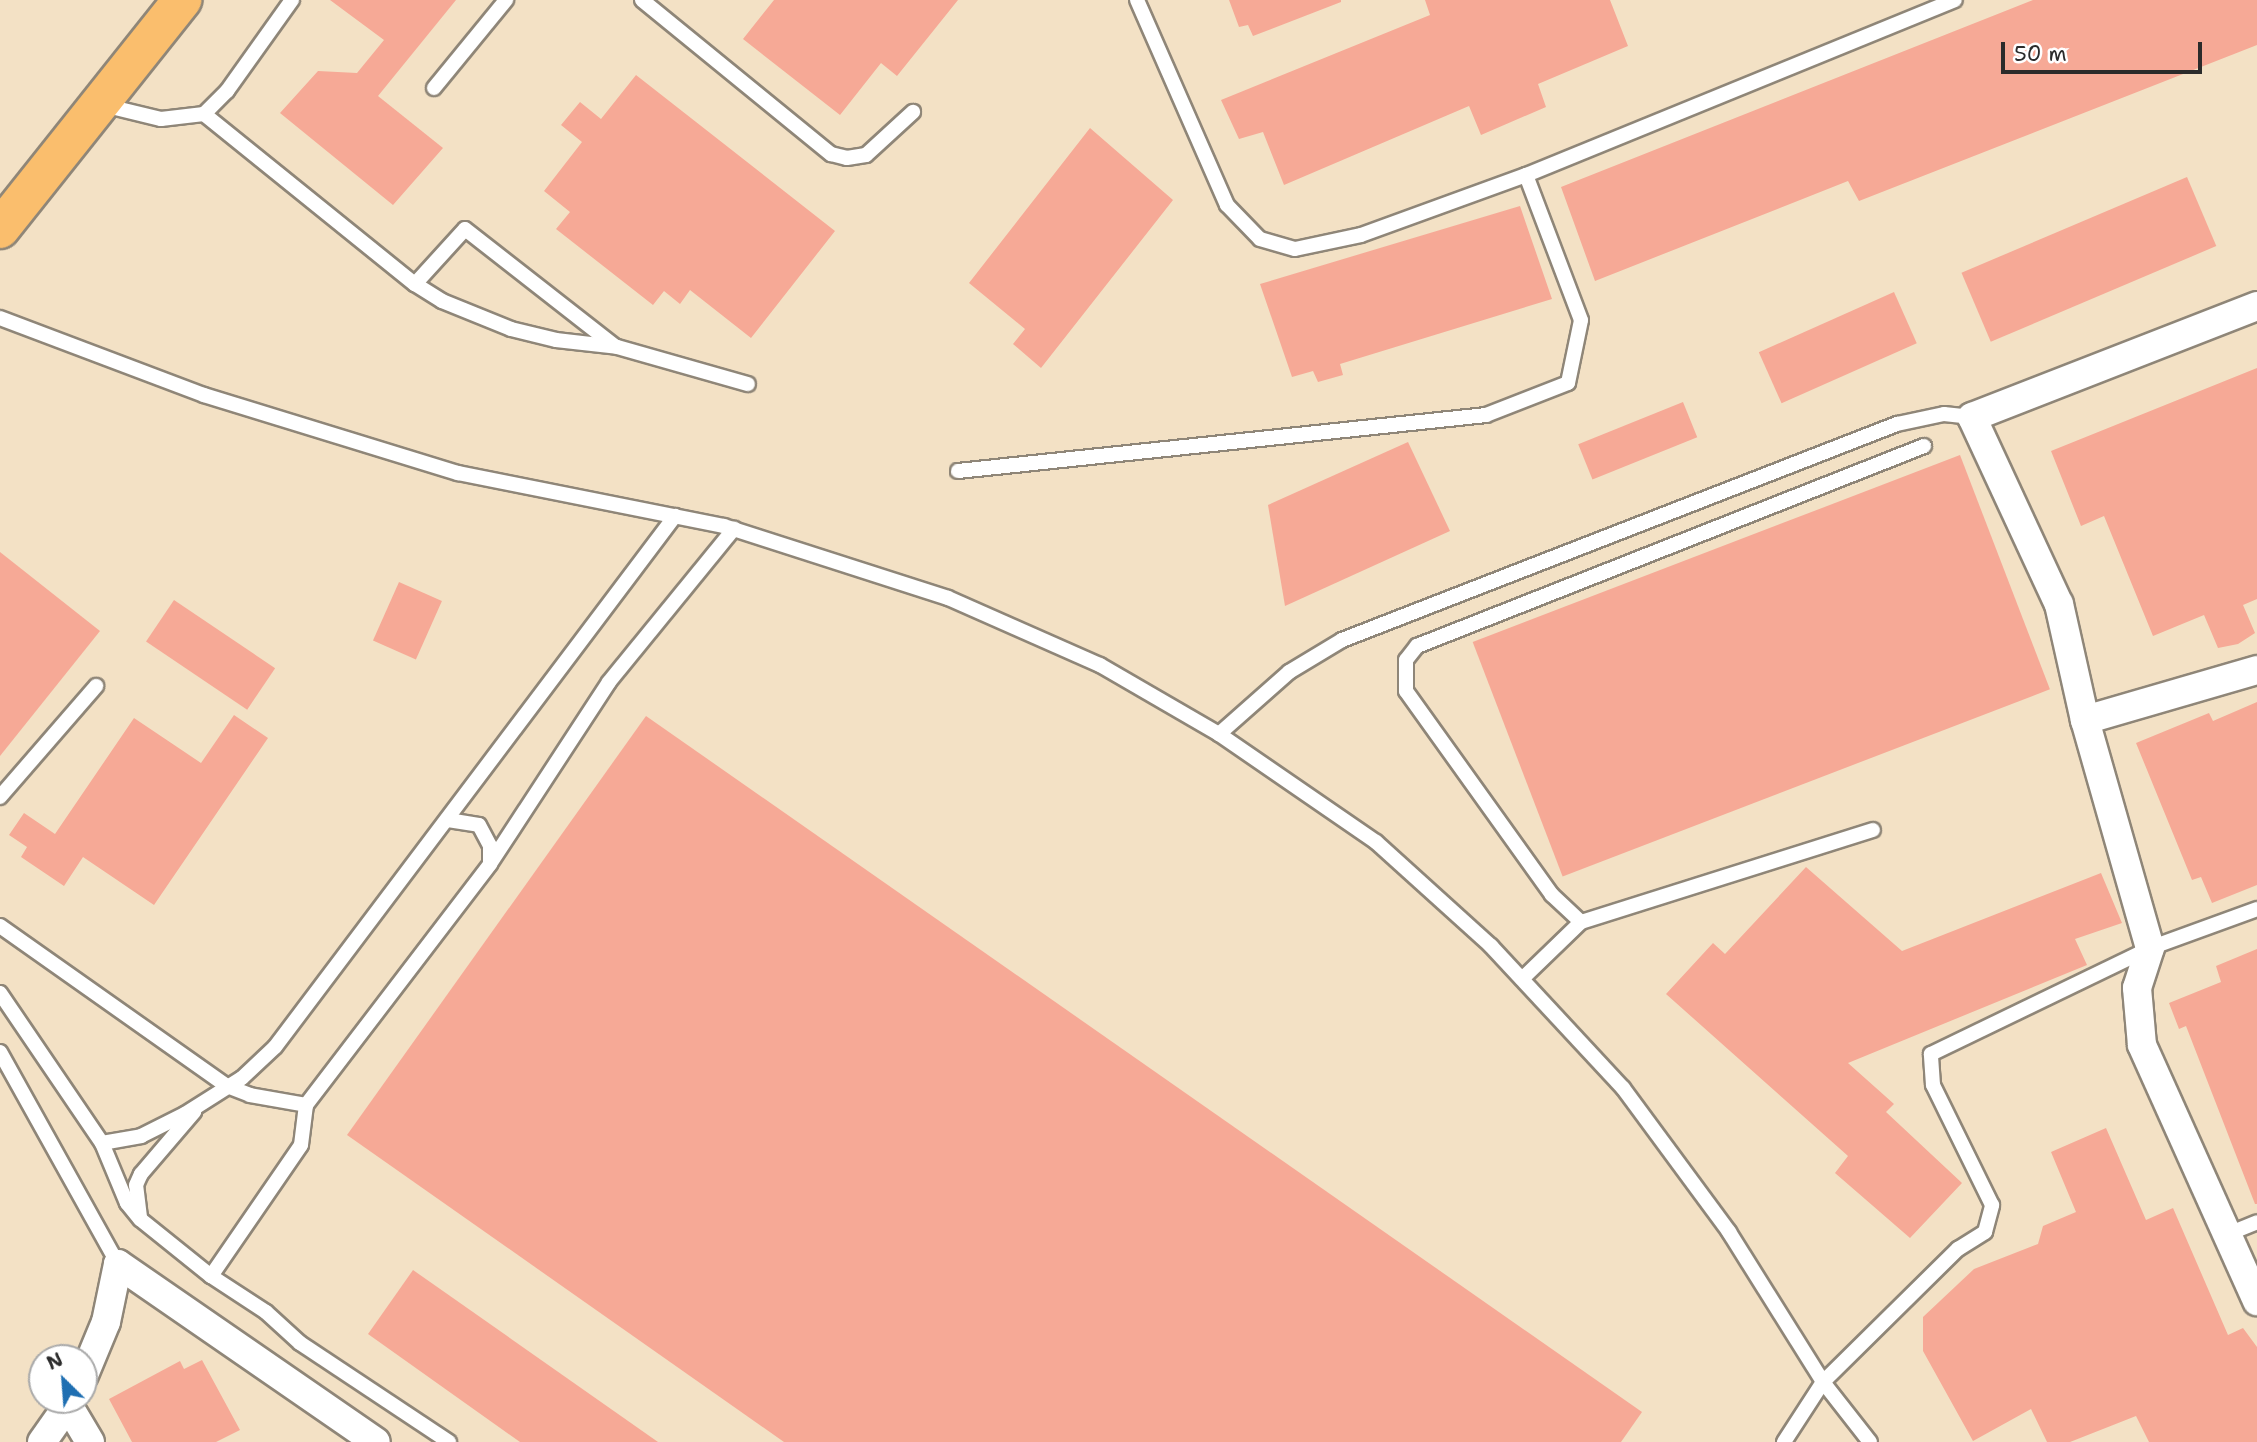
<!DOCTYPE html>
<style>
body{margin:0}
#map{position:relative;width:2257px;height:1442px;overflow:hidden;background:#f3e1c5;font-family:"Shantell Sans",sans-serif}
div>[style]{position:absolute}
.building>*{inset:0;background:#f6a996;transform-origin:0 0}
.roads{filter:drop-shadow(2px 0 #8f8678) drop-shadow(-2px 0 #8f8678) drop-shadow(0 2px #8f8678) drop-shadow(0 -2px #8f8678)}
.service>*{height:14px;margin:-7px;padding:0 7px;transform-origin:7px;border-radius:7px;background:#fff}
.minor>*{height:28px;margin:-14px;padding:0 14px;transform-origin:14px;border-radius:14px;background:#fff}
.trunk>*{height:38px;margin:-19px;padding:0 19px;transform-origin:19px;border-radius:19px;background:#fabe6d}
span{translate:-50% -50%;white-space:nowrap;text-align:center;line-height:1.15;-webkit-text-stroke:5px #fff;paint-order:stroke}
.north{position:absolute;left:28px;top:1344px;width:70px;height:70px;box-sizing:border-box;background:#fff;border:2px solid #aaa;border-radius:50%;rotate:335deg;font-size:19px;font-weight:700;line-height:28px;text-align:center;color:#2b2b2b}
.north::after{content:'';display:block;margin:auto;width:24px;height:32px;background:#1f6fb2;clip-path:polygon(50% 0,100% 100%,50% 72%,0 100%)}
.scale{position:absolute;left:2001px;top:42px;width:201px;height:32px;box-sizing:border-box;border:4px solid #2b2b2b;border-top:0;padding-left:9px;font-size:21px;line-height:24px;white-space:nowrap;color:#2b2b2b;-webkit-text-stroke:5px #fff;paint-order:stroke}
</style>
<div id="map">
<div class="building">
<div style="clip-path:polygon(330px 0,456px 0,378px 96px,443px 148px,393px 205px,280px 113px,318px 71px,357px 73px,384px 40px)"></div>
<div style="clip-path:polygon(774px 0,958px 0,897px 76px,881px 63px,840px 115px,743px 39px)"></div>
<div style="clip-path:polygon(1229px 0,1341px 0,1341px 2px,1253px 36px,1248px 25px,1239px 27px)"></div>
<div style="clip-path:polygon(1425px 0,1610px 0,1628px 46px,1538px 84px,1546px 107px,1481px 135px,1469px 106px,1284px 185px,1263px 132px,1239px 139px,1221px 100px,1430px 15px)"></div>
<div style="clip-path:polygon(2033px 0,2257px 0,2257px 45px,1859px 201px,1848px 181px,1595px 281px,1561px 187px)"></div>
<div style="clip-path:polygon(636px 75px,835px 231px,751px 338px,690px 290px,680px 304px,664px 291px,653px 305px,556px 229px,570px 212px,544px 191px,582px 142px,561px 125px,580px 102px,601px 119px)"></div>
<div style="clip-path:polygon(1090px 128px,1173px 200px,1041px 368px,1013px 344px,1025px 329px,969px 283px)"></div>
<div style="left:2187px;top:177px;width:75px;height:245px;rotate:67deg"></div>
<div style="clip-path:polygon(1520px 206px,1552px 299px,1340px 364px,1343px 375px,1318px 382px,1313px 371px,1292px 377px,1260px 284px)"></div>
<div style="left:1894px;top:292px;width:56px;height:148px;rotate:66deg"></div>
<div style="clip-path:polygon(2257px 368px,2257px 599px,2243px 605px,2255px 633px,2238px 644px,2218px 648px,2204px 615px,2153px 636px,2104px 516px,2081px 526px,2051px 451px)"></div>
<div style="left:1683px;top:402px;width:38px;height:113px;rotate:68deg"></div>
<div style="clip-path:polygon(1408px 442px,1450px 531px,1285px 606px,1268px 505px)"></div>
<div style="left:1960px;top:455px;width:251px;height:522px;rotate:69deg"></div>
<div style="clip-path:polygon(0 552px,100px 631px,0 756px)"></div>
<div style="left:399px;top:582px;width:47px;height:64px;rotate:24deg"></div>
<div style="left:174px;top:600px;width:122px;height:50px;rotate:34deg"></div>
<div style="clip-path:polygon(2257px 702px,2257px 885px,2212px 903px,2201px 877px,2192px 880px,2136px 743px,2209px 713px,2213px 721px)"></div>
<div style="clip-path:polygon(234px 715px,268px 738px,154px 905px,83px 857px,64px 886px,21px 857px,27px 847px,9px 835px,24px 813px,55px 834px,134px 718px,201px 763px)"></div>
<div style="clip-path:polygon(646px 716px,1642px 1412px,1621px 1442px,784px 1442px,347px 1135px)"></div>
<div style="clip-path:polygon(1806px 867px,1902px 951px,2101px 873px,2122px 923px,2075px 939px,2087px 965px,1848px 1063px,1894px 1104px,1886px 1112px,1962px 1183px,1910px 1238px,1835px 1173px,1848px 1156px,1666px 994px,1713px 943px,1725px 954px)"></div>
<div style="clip-path:polygon(2257px 949px,2257px 1204px,2255px 1204px,2186px 1026px,2179px 1029px,2169px 1003px,2221px 982px,2216px 966px)"></div>
<div style="clip-path:polygon(2106px 1128px,2146px 1220px,2173px 1208px,2228px 1335px,2243px 1328px,2257px 1347px,2257px 1442px,2149px 1442px,2136px 1416px,2070px 1442px,2047px 1442px,2031px 1409px,1973px 1441px,1923px 1351px,1923px 1317px,1974px 1269px,2038px 1244px,2043px 1226px,2076px 1212px,2051px 1152px)"></div>
<div style="clip-path:polygon(413px 1270px,658px 1442px,520px 1442px,368px 1334px)"></div>
<div style="clip-path:polygon(202px 1360px,240px 1430px,216px 1442px,132px 1442px,109px 1399px,180px 1361px,184px 1369px)"></div>
</div>
<div class="roads">
<div class="service">
<div style="left:642px;top:0;width:244px;rotate:39.2deg"></div>
<div style="left:831px;top:154px;width:16px;rotate:14deg"></div>
<div style="left:847px;top:158px;width:19px;rotate:-9deg"></div>
<div style="left:866px;top:155px;width:64px;rotate:-42.5deg"></div>
<div style="left:1137px;top:0;width:224px;rotate:66.3deg"></div>
<div style="left:1227px;top:205px;width:47px;rotate:45.9deg"></div>
<div style="left:1260px;top:239px;width:36px;rotate:16deg"></div>
<div style="left:1295px;top:249px;width:67px;rotate:-12deg"></div>
<div style="left:1361px;top:235px;width:176px;rotate:-20deg"></div>
<div style="left:1526px;top:175px;width:463px;rotate:-22.2deg"></div>
<div style="left:434px;top:88px;width:114px;rotate:-50.7deg"></div>
<div style="left:103px;top:105px;width:60px;rotate:13.6deg"></div>
<div style="left:161px;top:119px;width:43px;rotate:-6.6deg"></div>
<div style="left:204px;top:114px;width:33px;rotate:-45deg"></div>
<div style="left:227px;top:91px;width:112px;rotate:-54.5deg"></div>
<div style="left:204px;top:114px;width:271px;rotate:38.9deg"></div>
<div style="left:415px;top:284px;width:32px;rotate:32deg"></div>
<div style="left:442px;top:301px;width:74px;rotate:22.1deg"></div>
<div style="left:511px;top:329px;width:46px;rotate:13.7deg"></div>
<div style="left:556px;top:340px;width:61px;rotate:6.5deg"></div>
<div style="left:617px;top:347px;width:136px;rotate:15.8deg"></div>
<div style="left:415px;top:284px;width:74px;rotate:-47.7deg"></div>
<div style="left:465px;top:229px;width:190px;rotate:38deg"></div>
<div style="left:0;top:318px;width:218px;rotate:20.7deg"></div>
<div style="left:204px;top:395px;width:266px;rotate:17.1deg"></div>
<div style="left:458px;top:473px;width:271px;rotate:11.3deg"></div>
<div style="left:724px;top:526px;width:235px;rotate:17.8deg"></div>
<div style="left:948px;top:598px;width:166px;rotate:23.8deg"></div>
<div style="left:1100px;top:665px;width:138px;rotate:30.1deg"></div>
<div style="left:1219px;top:734px;width:191px;rotate:34.5deg"></div>
<div style="left:1376px;top:842px;width:155px;rotate:42.1deg"></div>
<div style="left:1491px;top:946px;width:194px;rotate:47.1deg"></div>
<div style="left:1623px;top:1088px;width:179px;rotate:53.6deg"></div>
<div style="left:1729px;top:1232px;width:177px;rotate:57.9deg"></div>
<div style="left:1823px;top:1382px;width:76px;rotate:51.9deg"></div>
<div style="left:958px;top:471px;width:531px;rotate:-6.05deg"></div>
<div style="left:1486px;top:415px;width:88px;rotate:-21.3deg"></div>
<div style="left:1568px;top:383px;width:64px;rotate:-78.3deg"></div>
<div style="left:1581px;top:320px;width:155px;rotate:-110.8deg"></div>
<div style="left:1219px;top:734px;width:94px;rotate:-41.5deg"></div>
<div style="left:1289px;top:672px;width:62px;rotate:-31.1deg"></div>
<div style="left:1342px;top:640px;width:596px;rotate:-21.27deg"></div>
<div style="left:1897px;top:424px;width:48px;rotate:-12deg"></div>
<div style="left:1944px;top:414px;width:28px;rotate:6deg"></div>
<div style="left:0;top:797px;width:147px;rotate:-49.1deg"></div>
<div style="left:448px;top:820px;width:31px;rotate:9deg"></div>
<div style="left:479px;top:825px;width:24px;rotate:62deg"></div>
<div style="left:490px;top:846px;width:17px;rotate:90deg"></div>
<div style="left:1581px;top:922px;width:306px;rotate:-17.5deg"></div>
<div style="left:0;top:926px;width:278px;rotate:35.2deg"></div>
<div style="left:227px;top:1086px;width:25px;rotate:21deg"></div>
<div style="left:250px;top:1095px;width:57px;rotate:10.1deg"></div>
<div style="left:1522px;top:979px;width:82px;rotate:-44deg"></div>
<div style="left:1581px;top:922px;width:40px;rotate:-137deg"></div>
<div style="left:1552px;top:895px;width:251px;rotate:-125.6deg"></div>
<div style="left:1406px;top:691px;width:31px;rotate:-90deg"></div>
<div style="left:1406px;top:660px;width:18px;rotate:-52deg"></div>
<div style="left:1417px;top:646px;width:545px;rotate:-21.53deg"></div>
<div style="left:0;top:993px;width:181px;rotate:55.8deg"></div>
<div style="left:102px;top:1143px;width:65px;rotate:67.4deg"></div>
<div style="left:127px;top:1203px;width:21px;rotate:51deg"></div>
<div style="left:140px;top:1219px;width:91px;rotate:38.8deg"></div>
<div style="left:211px;top:1276px;width:66px;rotate:33.2deg"></div>
<div style="left:266px;top:1312px;width:46px;rotate:42.4deg"></div>
<div style="left:300px;top:1343px;width:179px;rotate:33.6deg"></div>
<div style="left:0;top:1052px;width:243px;rotate:60.9deg"></div>
<div style="left:102px;top:1143px;width:40px;rotate:-10deg"></div>
<div style="left:141px;top:1136px;width:49px;rotate:-26.6deg"></div>
<div style="left:185px;top:1114px;width:67px;rotate:-32.3deg"></div>
<div style="left:242px;top:1078px;width:45px;rotate:-43.2deg"></div>
<div style="left:275px;top:1047px;width:665px;rotate:-53.01deg"></div>
<div style="left:140px;top:1217px;width:32px;rotate:-97deg"></div>
<div style="left:136px;top:1185px;width:12px;rotate:-66deg"></div>
<div style="left:141px;top:1174px;width:82px;rotate:-49.5deg"></div>
<div style="left:2228px;top:1234px;width:31px;rotate:-22deg"></div>
<div style="left:211px;top:1276px;width:159px;rotate:-55.5deg"></div>
<div style="left:301px;top:1145px;width:40px;rotate:-82.9deg"></div>
<div style="left:306px;top:1105px;width:303px;rotate:-52.6deg"></div>
<div style="left:490px;top:864px;width:217px;rotate:-56.8deg"></div>
<div style="left:609px;top:682px;width:198px;rotate:-50.8deg"></div>
<div style="left:1784px;top:1442px;width:72px;rotate:-57deg"></div>
<div style="left:1823px;top:1382px;width:190px;rotate:-44.6deg"></div>
<div style="left:1958px;top:1249px;width:32px;rotate:-32deg"></div>
<div style="left:1985px;top:1232px;width:28px;rotate:-75deg"></div>
<div style="left:1992px;top:1205px;width:134px;rotate:-116.2deg"></div>
<div style="left:1933px;top:1085px;width:31px;rotate:-94deg"></div>
<div style="left:1931px;top:1054px;width:243px;rotate:-25.8deg"></div>
<div style="left:2150px;top:948px;width:114px;rotate:-20deg"></div>
</div>
<div class="minor">
<div style="left:2257px;top:306px;width:306px;rotate:158.7deg"></div>
<div style="left:1972px;top:417px;width:206px;rotate:65.1deg"></div>
<div style="left:2059px;top:604px;width:119px;rotate:77.4deg"></div>
<div style="left:2085px;top:720px;width:237px;rotate:74.1deg"></div>
<div style="left:2150px;top:948px;width:42px;rotate:108deg"></div>
<div style="left:2137px;top:988px;width:57px;rotate:85deg"></div>
<div style="left:2142px;top:1045px;width:281px;rotate:65.8deg"></div>
<div style="left:2085px;top:720px;width:179px;rotate:-16.2deg"></div>
<div style="left:84px;top:1375px;width:57px;rotate:-67.5deg"></div>
<div style="left:106px;top:1322px;width:59px;rotate:-78.3deg"></div>
<div style="left:118px;top:1264px;width:313px;rotate:34.6deg"></div>
<div style="left:42px;top:1442px;width:45px;rotate:-54.9deg"></div>
<div style="left:68px;top:1405px;width:43px;rotate:59.3deg"></div>
</div>
<div class="trunk">
<div style="left:0;top:229px;width:293px;rotate:-51.5deg"></div>
</div>
</div>
<div class="north">N</div>
<div class="scale">50 m</div>
</div>
